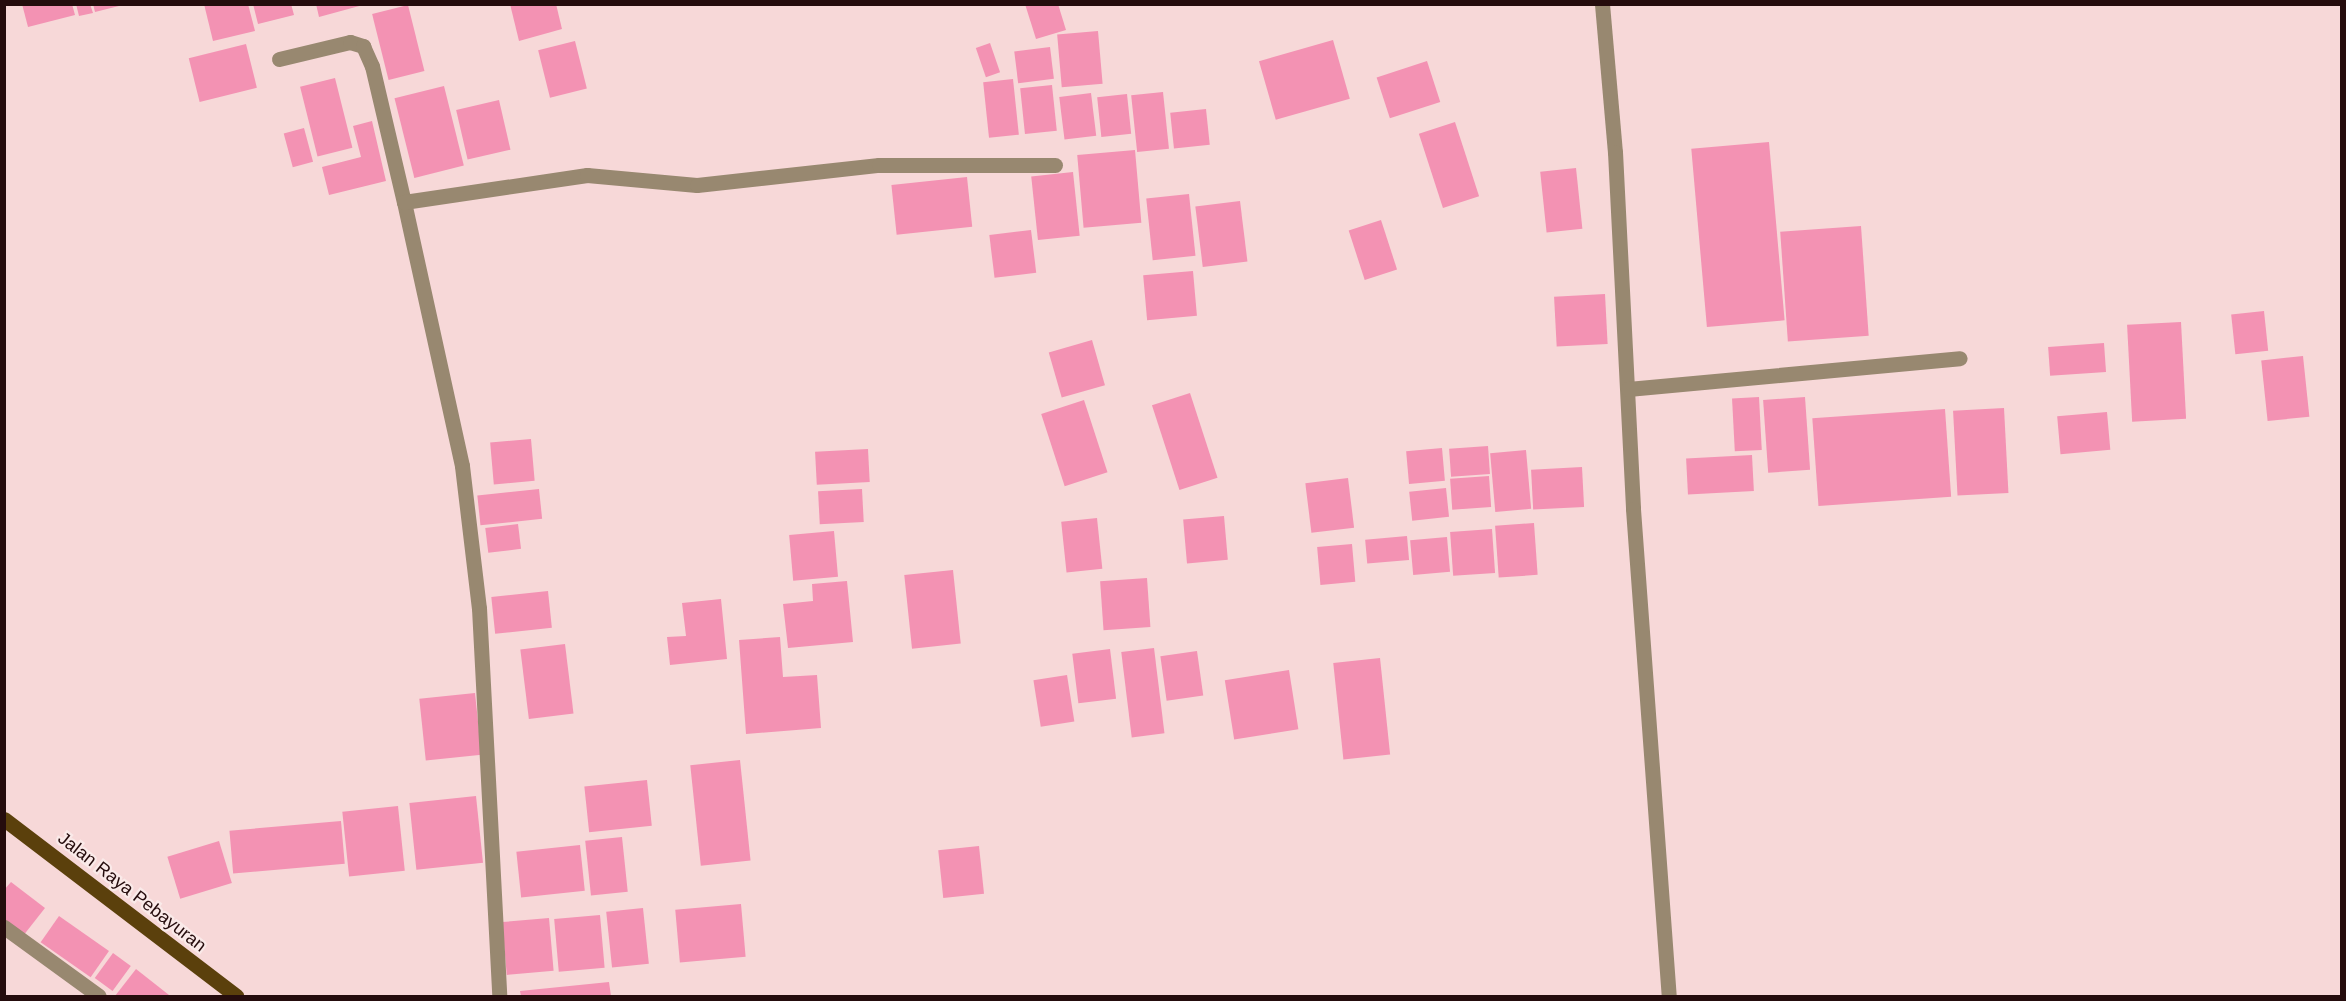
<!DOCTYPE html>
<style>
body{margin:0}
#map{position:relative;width:2346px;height:1001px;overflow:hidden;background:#f7d8d8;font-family:Helvetica,sans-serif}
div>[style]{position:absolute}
.building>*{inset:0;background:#f392b3;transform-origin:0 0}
.minor>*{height:15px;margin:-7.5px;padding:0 7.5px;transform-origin:7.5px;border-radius:7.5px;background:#988870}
.major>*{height:15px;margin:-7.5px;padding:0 7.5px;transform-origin:7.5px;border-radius:7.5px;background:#5b400c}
span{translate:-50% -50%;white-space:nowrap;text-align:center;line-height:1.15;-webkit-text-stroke:4.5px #faeae9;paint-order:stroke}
.street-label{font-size:18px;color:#250c0d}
.frame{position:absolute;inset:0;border:6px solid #250c0d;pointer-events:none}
</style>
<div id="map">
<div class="building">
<div style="clip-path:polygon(22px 4px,72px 4px,75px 15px,28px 27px)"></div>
<div style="clip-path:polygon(76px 4px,90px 4px,93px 13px,79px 16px)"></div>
<div style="clip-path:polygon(93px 4px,122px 4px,123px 5px,95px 12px)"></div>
<div style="clip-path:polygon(204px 4px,248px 4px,255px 31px,213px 41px)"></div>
<div style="clip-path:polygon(253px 4px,291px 4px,294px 15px,258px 24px)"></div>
<div style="clip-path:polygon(316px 4px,363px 4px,363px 5px,319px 17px)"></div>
<div style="clip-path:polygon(510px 4px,556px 4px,562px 29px,519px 41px)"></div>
<div style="clip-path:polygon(1025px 4px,1058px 4px,1066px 30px,1036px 39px)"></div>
<div style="left:408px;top:5px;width:68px;height:37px;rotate:76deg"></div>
<div style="left:1098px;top:31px;width:53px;height:41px;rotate:85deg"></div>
<div style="left:1333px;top:40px;width:61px;height:77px;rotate:74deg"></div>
<div style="left:575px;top:41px;width:49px;height:38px;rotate:76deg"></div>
<div style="left:990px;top:43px;width:31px;height:15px;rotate:71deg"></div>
<div style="left:246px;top:44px;width:45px;height:59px;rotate:76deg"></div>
<div style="left:1050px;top:47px;width:32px;height:36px;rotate:83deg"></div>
<div style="left:1427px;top:61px;width:43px;height:53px;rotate:72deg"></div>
<div style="left:335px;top:78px;width:72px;height:36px;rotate:76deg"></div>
<div style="left:1013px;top:79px;width:56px;height:30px;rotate:84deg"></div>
<div style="left:1052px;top:85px;width:46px;height:32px;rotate:84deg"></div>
<div style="left:444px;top:86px;width:82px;height:51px;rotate:76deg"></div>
<div style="left:1163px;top:92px;width:57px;height:32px;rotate:84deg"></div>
<div style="left:1091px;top:93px;width:43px;height:32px;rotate:83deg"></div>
<div style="left:1127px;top:94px;width:40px;height:30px;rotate:84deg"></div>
<div style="left:499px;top:100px;width:51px;height:44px;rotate:77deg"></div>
<div style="left:1206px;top:109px;width:36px;height:36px;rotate:84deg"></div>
<div style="clip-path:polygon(372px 121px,386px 181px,329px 195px,322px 167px,361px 157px,353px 126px)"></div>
<div style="left:1455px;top:122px;width:78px;height:38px;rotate:72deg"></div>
<div style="left:304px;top:128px;width:35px;height:21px;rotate:75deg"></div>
<div style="left:1769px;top:142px;width:179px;height:78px;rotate:85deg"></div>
<div style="left:1135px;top:150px;width:73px;height:58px;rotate:85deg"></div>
<div style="left:1576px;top:168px;width:61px;height:36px;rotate:84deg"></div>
<div style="left:1073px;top:172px;width:64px;height:42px;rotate:84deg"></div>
<div style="left:967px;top:177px;width:50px;height:76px;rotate:84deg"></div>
<div style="left:1189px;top:194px;width:62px;height:43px;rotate:84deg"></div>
<div style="left:1240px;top:201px;width:61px;height:45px;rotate:83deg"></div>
<div style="left:1381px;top:220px;width:52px;height:34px;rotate:72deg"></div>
<div style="left:1861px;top:226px;width:110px;height:81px;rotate:86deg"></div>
<div style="left:1031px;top:230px;width:43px;height:42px;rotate:83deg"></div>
<div style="left:1193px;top:271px;width:45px;height:50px;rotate:85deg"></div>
<div style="left:1605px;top:294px;width:50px;height:51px;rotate:87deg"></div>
<div style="left:2264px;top:311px;width:40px;height:33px;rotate:84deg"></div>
<div style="left:2181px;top:322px;width:97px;height:54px;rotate:87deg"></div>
<div style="left:1092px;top:340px;width:47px;height:45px;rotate:74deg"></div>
<div style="left:2104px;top:343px;width:29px;height:56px;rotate:86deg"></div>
<div style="left:2303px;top:356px;width:61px;height:42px;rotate:84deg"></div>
<div style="left:1190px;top:393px;width:89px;height:40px;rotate:72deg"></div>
<div style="left:1759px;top:397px;width:53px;height:27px;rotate:87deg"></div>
<div style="left:1805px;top:397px;width:73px;height:42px;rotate:86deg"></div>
<div style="left:1084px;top:400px;width:76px;height:45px;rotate:72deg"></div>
<div style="left:2004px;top:408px;width:85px;height:51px;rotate:87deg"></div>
<div style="left:1945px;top:409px;width:88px;height:133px;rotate:86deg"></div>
<div style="left:2107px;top:412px;width:38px;height:50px;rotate:85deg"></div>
<div style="left:531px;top:439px;width:42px;height:41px;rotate:85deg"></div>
<div style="left:1488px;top:446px;width:28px;height:39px;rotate:86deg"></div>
<div style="left:1442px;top:448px;width:33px;height:36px;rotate:85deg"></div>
<div style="left:868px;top:449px;width:33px;height:53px;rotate:87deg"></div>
<div style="left:1526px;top:450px;width:59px;height:36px;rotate:85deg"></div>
<div style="left:1752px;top:455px;width:36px;height:66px;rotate:87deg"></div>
<div style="left:1582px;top:467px;width:40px;height:51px;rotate:87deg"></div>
<div style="left:1489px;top:476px;width:31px;height:39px;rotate:86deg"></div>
<div style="left:1348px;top:478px;width:50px;height:43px;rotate:83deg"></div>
<div style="left:1446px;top:488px;width:29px;height:37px;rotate:84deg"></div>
<div style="left:539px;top:489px;width:30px;height:62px;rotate:84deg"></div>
<div style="left:862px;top:489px;width:33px;height:44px;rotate:87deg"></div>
<div style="left:1224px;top:516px;width:44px;height:41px;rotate:85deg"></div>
<div style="left:1097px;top:518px;width:51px;height:36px;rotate:84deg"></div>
<div style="left:1534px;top:523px;width:52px;height:39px;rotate:86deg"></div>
<div style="left:518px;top:524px;width:25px;height:33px;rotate:83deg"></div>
<div style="left:1492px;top:529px;width:44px;height:42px;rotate:86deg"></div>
<div style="left:834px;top:531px;width:46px;height:45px;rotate:85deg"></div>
<div style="left:1407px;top:536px;width:24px;height:42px;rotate:85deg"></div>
<div style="left:1447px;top:537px;width:35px;height:37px;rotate:85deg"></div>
<div style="left:1352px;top:544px;width:38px;height:35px;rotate:85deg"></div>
<div style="left:953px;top:570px;width:74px;height:49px;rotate:84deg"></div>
<div style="left:1147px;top:578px;width:49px;height:47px;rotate:86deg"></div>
<div style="clip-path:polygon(847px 581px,853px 642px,788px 648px,783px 604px,813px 601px,812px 584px)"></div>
<div style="left:548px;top:591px;width:37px;height:57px;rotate:84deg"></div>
<div style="clip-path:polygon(721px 599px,727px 659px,670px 665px,667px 637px,686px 636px,682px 603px)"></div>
<div style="clip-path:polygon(780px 637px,783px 677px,817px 675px,821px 728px,746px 734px,739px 640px)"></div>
<div style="left:565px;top:644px;width:70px;height:45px;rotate:83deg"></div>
<div style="left:1154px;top:648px;width:86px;height:33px;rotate:83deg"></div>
<div style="left:1110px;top:649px;width:50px;height:38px;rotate:83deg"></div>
<div style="left:1197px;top:651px;width:45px;height:37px;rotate:82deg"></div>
<div style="left:1380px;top:658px;width:97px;height:47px;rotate:84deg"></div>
<div style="left:1289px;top:670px;width:60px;height:65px;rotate:81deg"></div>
<div style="left:1067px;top:675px;width:47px;height:34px;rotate:81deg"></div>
<div style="left:475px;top:693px;width:62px;height:56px;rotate:84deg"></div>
<div style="left:740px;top:760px;width:101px;height:50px;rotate:84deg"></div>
<div style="left:647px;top:780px;width:46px;height:63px;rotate:84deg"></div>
<div style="left:476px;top:796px;width:67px;height:67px;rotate:84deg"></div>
<div style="left:398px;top:806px;width:65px;height:56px;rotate:84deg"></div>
<div style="left:341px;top:821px;width:43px;height:112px;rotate:85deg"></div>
<div style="left:622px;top:837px;width:55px;height:37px;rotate:84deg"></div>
<div style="left:219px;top:841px;width:44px;height:54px;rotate:73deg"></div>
<div style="left:580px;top:845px;width:46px;height:64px;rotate:84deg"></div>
<div style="left:979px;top:846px;width:48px;height:41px;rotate:84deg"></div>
<div style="clip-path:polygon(11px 882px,45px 908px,23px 936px,4px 922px,4px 890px)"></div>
<div style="left:741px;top:904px;width:53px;height:66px;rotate:85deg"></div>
<div style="left:643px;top:908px;width:56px;height:37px;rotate:84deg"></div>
<div style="left:600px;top:915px;width:53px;height:46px;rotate:85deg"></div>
<div style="left:59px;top:916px;width:61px;height:32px;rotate:35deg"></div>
<div style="left:549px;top:918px;width:53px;height:47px;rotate:85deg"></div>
<div style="left:113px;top:953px;width:22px;height:31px;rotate:36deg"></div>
<div style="clip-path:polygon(136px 969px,169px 995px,168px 996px,115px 996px)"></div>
<div style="clip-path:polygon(609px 982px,611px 996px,521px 996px,520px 991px)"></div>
</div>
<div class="minor">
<div style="left:1602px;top:4px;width:149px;rotate:85deg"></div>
<div style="left:1615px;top:152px;width:357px;rotate:87.1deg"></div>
<div style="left:1633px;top:509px;width:488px;rotate:85.8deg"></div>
<div style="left:279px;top:59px;width:73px;rotate:-13.5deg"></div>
<div style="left:350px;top:42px;width:14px;rotate:17deg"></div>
<div style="left:363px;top:46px;width:22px;rotate:66deg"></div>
<div style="left:372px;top:66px;width:140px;rotate:76.8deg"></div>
<div style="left:404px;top:202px;width:270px;rotate:77.6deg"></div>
<div style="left:462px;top:466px;width:143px;rotate:83.2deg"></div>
<div style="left:479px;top:608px;width:389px;rotate:87deg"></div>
<div style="left:404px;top:202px;width:185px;rotate:-8.4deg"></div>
<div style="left:587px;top:175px;width:110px;rotate:5.2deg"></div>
<div style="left:697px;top:185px;width:183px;rotate:-6.3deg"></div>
<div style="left:879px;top:165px;width:176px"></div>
<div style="left:1628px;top:389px;width:333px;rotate:-5.3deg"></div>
<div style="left:4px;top:927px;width:117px;rotate:36deg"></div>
</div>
<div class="major">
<div style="left:4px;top:819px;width:292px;rotate:37.3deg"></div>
</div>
<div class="street-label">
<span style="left:132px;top:892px;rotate:38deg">Jalan Raya Pebayuran</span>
</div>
<div class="frame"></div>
</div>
